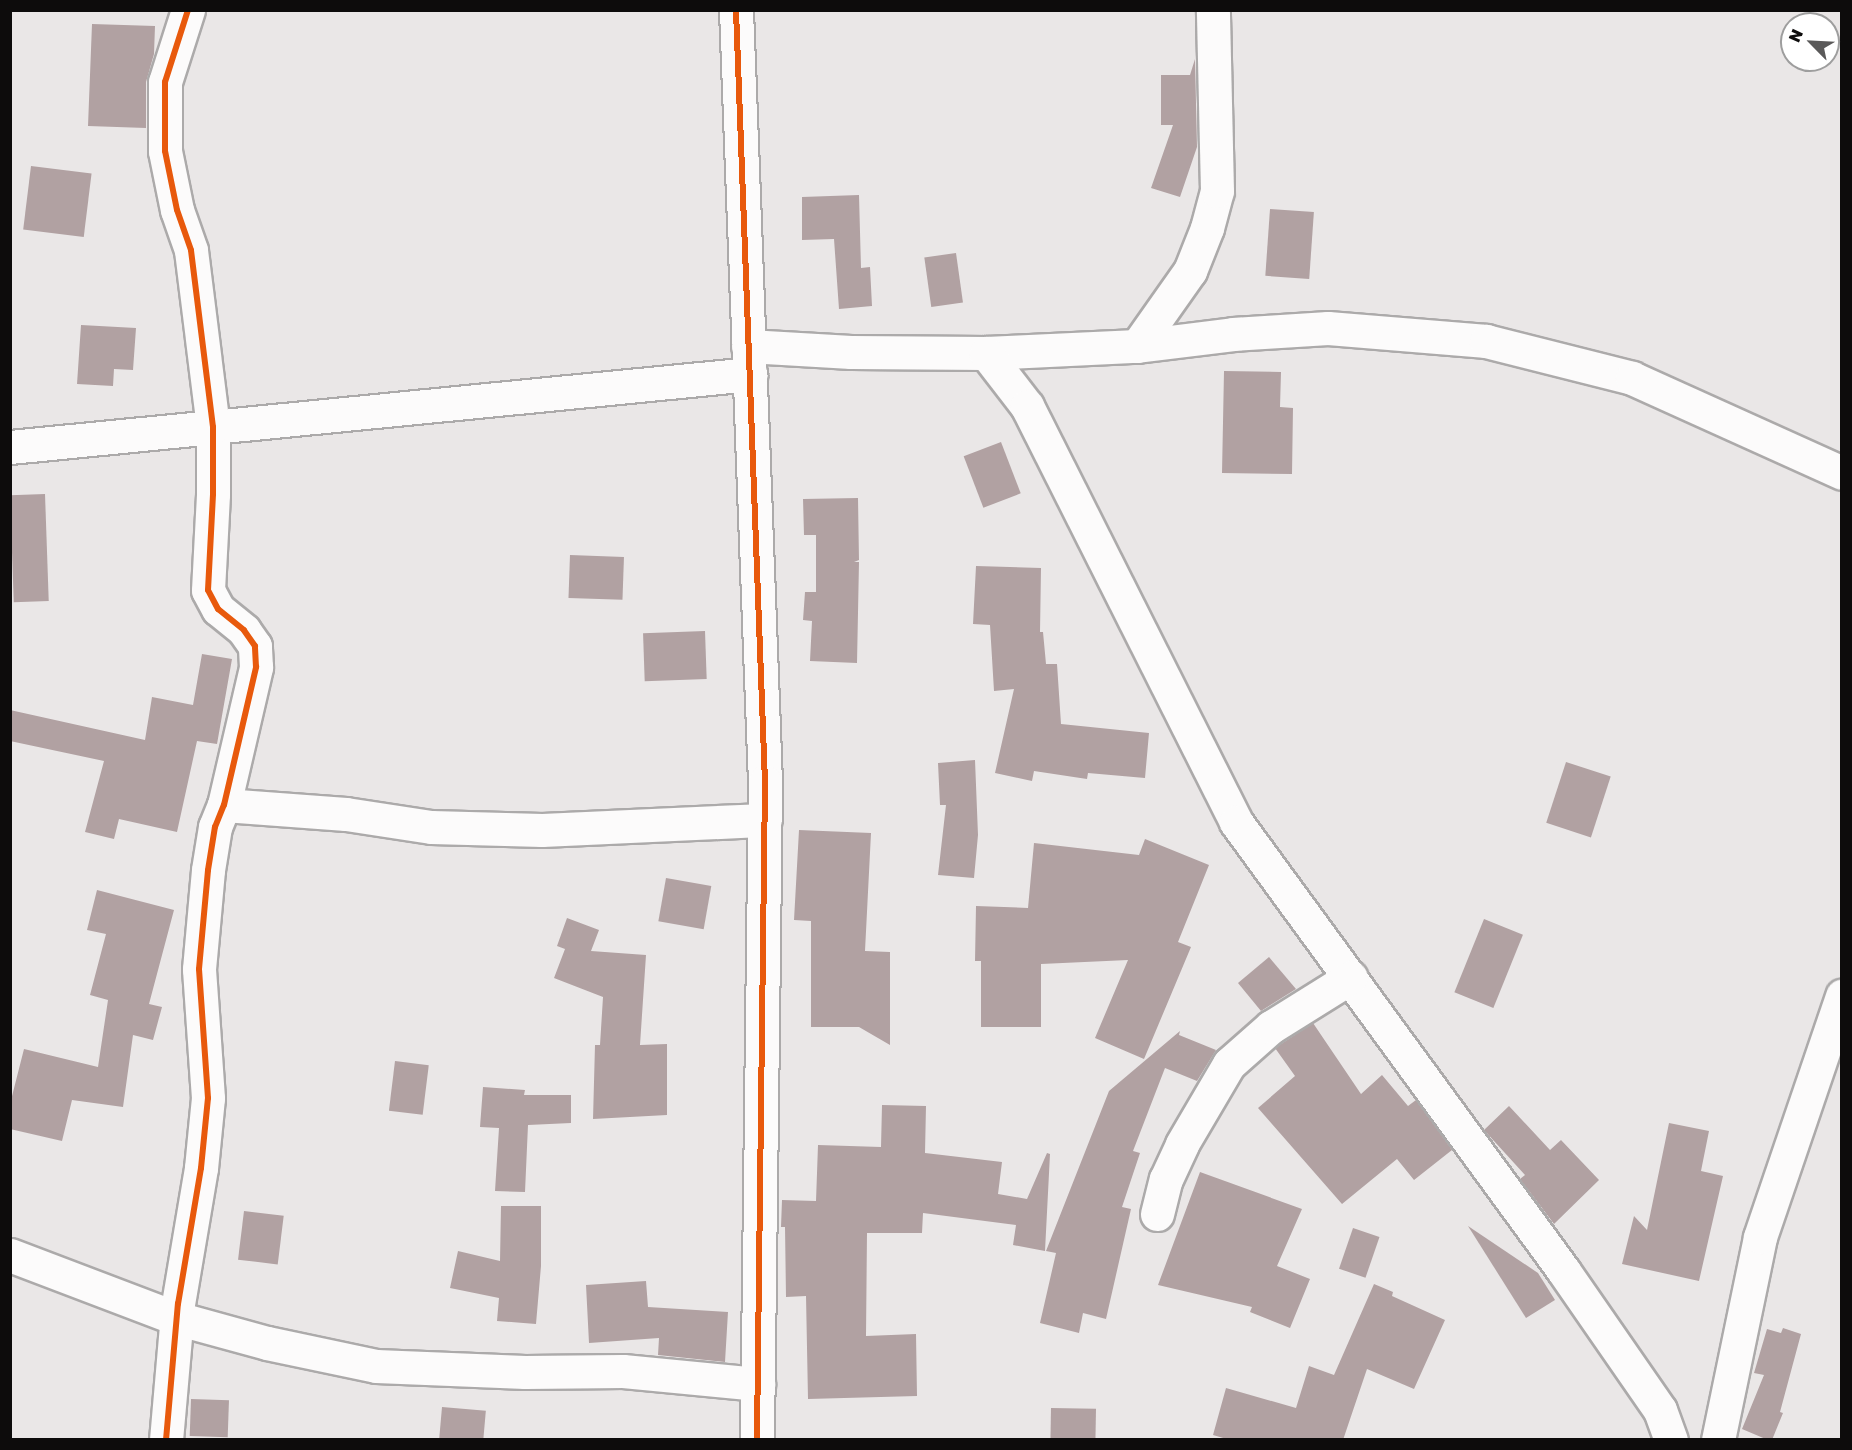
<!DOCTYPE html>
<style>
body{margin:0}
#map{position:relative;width:1852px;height:1450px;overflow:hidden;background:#eae7e7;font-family:"Golos Text",sans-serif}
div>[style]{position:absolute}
.building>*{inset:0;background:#b1a1a2;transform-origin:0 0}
.roads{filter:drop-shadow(2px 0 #acaaaa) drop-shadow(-2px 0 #acaaaa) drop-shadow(0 2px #acaaaa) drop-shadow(0 -2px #acaaaa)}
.street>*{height:33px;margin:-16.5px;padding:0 16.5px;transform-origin:16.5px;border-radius:16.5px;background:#fcfbfb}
.cycleway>*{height:6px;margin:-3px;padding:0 3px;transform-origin:3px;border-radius:3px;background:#e8590c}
span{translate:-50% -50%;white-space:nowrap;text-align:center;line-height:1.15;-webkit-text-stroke:6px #fff;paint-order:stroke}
.frame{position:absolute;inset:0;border:12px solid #0d0c0c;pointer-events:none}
.north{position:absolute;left:1780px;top:12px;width:60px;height:60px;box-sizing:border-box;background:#fff;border:2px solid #9e9e9e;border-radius:50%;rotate:294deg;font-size:16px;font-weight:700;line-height:24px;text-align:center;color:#0d0c0c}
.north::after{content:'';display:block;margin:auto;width:21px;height:27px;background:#5a5959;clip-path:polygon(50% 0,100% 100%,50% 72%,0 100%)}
</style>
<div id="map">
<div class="building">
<div style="clip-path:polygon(92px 24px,155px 26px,154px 54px,146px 82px,146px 128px,88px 126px)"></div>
<div style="clip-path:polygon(1195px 59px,1197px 147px,1180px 197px,1151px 188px,1173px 125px,1161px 125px,1161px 75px,1190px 75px)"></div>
<div style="left:31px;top:166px;width:61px;height:64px;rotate:7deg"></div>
<div style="clip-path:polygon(859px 195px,861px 268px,870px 267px,872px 306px,839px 309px,834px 239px,802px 240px,802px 197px)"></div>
<div style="left:1270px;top:209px;width:44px;height:67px;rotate:4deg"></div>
<div style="left:956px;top:253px;width:50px;height:32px;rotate:82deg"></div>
<div style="clip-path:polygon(81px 325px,136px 328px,133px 370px,114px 369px,113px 386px,77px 384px)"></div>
<div style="clip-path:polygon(1224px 371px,1281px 372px,1280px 407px,1293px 408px,1292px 474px,1222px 473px)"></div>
<div style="left:1001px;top:442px;width:55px;height:40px;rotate:69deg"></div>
<div style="left:45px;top:494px;width:107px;height:35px;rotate:88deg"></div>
<div style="clip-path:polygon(858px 498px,859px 560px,854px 562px,859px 562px,857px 663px,810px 661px,812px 621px,803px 620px,805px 592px,816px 592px,816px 535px,804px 535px,803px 499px)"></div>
<div style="left:570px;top:555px;width:54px;height:43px;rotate:2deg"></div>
<div style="clip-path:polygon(976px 566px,1041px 568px,1040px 632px,1043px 632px,1046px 664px,1057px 664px,1061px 724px,1149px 733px,1145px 778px,1088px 773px,1087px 779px,1034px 771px,1032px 781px,995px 773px,1014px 689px,994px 691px,990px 625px,973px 624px)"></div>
<div style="left:705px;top:631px;width:48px;height:62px;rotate:88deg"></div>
<div style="clip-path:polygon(202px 654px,232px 659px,217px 744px,197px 741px,177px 832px,119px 819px,114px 839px,85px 832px,104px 761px,10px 741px,10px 710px,145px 740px,152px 697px,193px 705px)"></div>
<div style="clip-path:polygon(975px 760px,978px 835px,974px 878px,938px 875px,946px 805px,940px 805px,938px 763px)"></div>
<div style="left:1566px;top:762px;width:47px;height:64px;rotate:18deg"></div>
<div style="clip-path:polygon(799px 830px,871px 833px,865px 951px,890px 952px,890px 1045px,859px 1027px,811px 1027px,811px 921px,794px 920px)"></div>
<div style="clip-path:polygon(1145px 839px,1209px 865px,1178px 942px,1191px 947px,1144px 1059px,1095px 1038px,1128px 960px,1041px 964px,1041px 1027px,981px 1027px,981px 961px,975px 961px,976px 906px,1028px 908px,1034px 843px,1139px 855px)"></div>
<div style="left:666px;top:878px;width:46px;height:44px;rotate:10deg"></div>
<div style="clip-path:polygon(97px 890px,174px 910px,149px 1004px,162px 1007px,153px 1040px,133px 1035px,123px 1107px,72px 1100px,62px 1141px,10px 1129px,10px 1104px,24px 1049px,98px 1067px,108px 1000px,90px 995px,106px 934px,87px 930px)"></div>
<div style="clip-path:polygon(567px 918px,599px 930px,591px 951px,646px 955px,640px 1045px,667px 1044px,667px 1115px,593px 1119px,595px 1045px,600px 1045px,603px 997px,554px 978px,565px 949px,557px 946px)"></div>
<div style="left:1484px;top:919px;width:42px;height:79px;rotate:22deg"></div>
<div style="clip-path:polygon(1269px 957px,1296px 989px,1261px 1011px,1238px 983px)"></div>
<div style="clip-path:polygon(1313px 1023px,1361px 1094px,1382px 1075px,1408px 1106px,1416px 1100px,1452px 1150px,1414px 1180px,1397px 1159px,1342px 1204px,1258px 1108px,1295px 1076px,1275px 1048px)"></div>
<div style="clip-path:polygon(1180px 1031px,1179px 1035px,1216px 1050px,1197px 1081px,1165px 1068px,1133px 1151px,1140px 1153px,1122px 1207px,1131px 1209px,1106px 1319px,1083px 1313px,1079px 1333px,1040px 1323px,1056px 1253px,1046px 1251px,1109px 1091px)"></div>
<div style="left:395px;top:1061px;width:34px;height:50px;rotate:7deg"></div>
<div style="clip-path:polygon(483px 1087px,525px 1090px,524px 1095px,571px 1095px,571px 1123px,528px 1125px,525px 1192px,495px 1191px,499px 1128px,480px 1127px)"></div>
<div style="clip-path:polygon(882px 1105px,926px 1106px,925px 1153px,1002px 1162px,998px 1194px,1027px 1199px,1047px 1153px,1050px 1154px,1045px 1251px,1013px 1245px,1016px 1225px,923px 1213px,922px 1233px,867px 1233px,866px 1336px,916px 1334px,917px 1396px,808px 1399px,806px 1296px,786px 1297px,785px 1227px,781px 1227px,782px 1200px,816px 1201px,818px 1145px,881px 1147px)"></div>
<div style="clip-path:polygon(1509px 1106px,1550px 1150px,1561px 1140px,1599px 1180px,1554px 1224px,1520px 1179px,1525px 1175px,1484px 1130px)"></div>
<div style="clip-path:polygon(1669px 1123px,1709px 1131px,1701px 1171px,1723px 1176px,1699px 1281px,1622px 1264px,1634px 1216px,1647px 1230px)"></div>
<div style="clip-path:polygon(1200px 1172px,1302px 1209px,1277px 1266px,1310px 1279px,1290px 1328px,1250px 1312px,1252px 1307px,1158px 1285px)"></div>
<div style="clip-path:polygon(501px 1206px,541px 1206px,541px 1266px,536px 1324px,497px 1321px,499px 1298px,450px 1288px,458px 1251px,500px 1261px)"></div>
<div style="left:244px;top:1211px;width:40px;height:49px;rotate:7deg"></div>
<div style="clip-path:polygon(1468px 1226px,1538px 1273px,1555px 1300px,1526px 1318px)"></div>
<div style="left:1353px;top:1228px;width:28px;height:43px;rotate:19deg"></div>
<div style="clip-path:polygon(646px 1281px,648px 1307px,728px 1312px,725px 1362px,658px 1355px,659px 1338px,589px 1343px,586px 1285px)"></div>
<div style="clip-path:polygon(1374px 1284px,1393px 1292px,1392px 1296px,1445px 1320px,1414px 1389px,1367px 1369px,1343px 1440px,1230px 1440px,1213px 1435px,1226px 1388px,1296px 1408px,1309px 1366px,1334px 1375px)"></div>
<div style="clip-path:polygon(1783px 1328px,1801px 1334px,1780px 1412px,1783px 1413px,1772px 1440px,1768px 1440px,1742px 1429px,1764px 1375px,1754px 1373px,1767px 1329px,1781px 1333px)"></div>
<div style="left:191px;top:1399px;width:38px;height:37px;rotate:2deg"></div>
<div style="left:442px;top:1407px;width:44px;height:33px;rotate:5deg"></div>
<div style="left:1051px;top:1408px;width:45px;height:32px;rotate:1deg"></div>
</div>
<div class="roads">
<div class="street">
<div style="left:736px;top:10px;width:773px;rotate:87.85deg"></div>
<div style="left:765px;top:782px;width:658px;rotate:90.7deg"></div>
<div style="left:748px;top:346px;width:103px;rotate:3.3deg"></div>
<div style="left:851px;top:352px;width:135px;rotate:0.4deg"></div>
<div style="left:986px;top:353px;width:151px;rotate:-2.7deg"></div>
<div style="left:1137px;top:346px;width:97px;rotate:-7.1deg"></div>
<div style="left:1233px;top:334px;width:95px;rotate:-3.6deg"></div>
<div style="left:1328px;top:328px;width:159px;rotate:4.7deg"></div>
<div style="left:1486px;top:341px;width:151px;rotate:14.2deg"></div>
<div style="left:1632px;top:378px;width:230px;rotate:24.3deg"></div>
<div style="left:1137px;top:346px;width:92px;rotate:-54.8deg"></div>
<div style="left:1190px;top:271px;width:46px;rotate:-68.4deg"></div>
<div style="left:1207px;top:228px;width:38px;rotate:-75deg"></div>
<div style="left:1217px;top:191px;width:181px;rotate:-91.3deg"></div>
<div style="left:986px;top:353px;width:67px;rotate:52.3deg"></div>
<div style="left:1027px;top:406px;width:466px;rotate:63.3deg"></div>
<div style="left:1236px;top:822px;width:555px;rotate:53.87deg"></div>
<div style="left:1563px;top:1270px;width:170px;rotate:55.3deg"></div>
<div style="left:1660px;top:1410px;width:32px;rotate:70deg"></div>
<div style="left:10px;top:447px;width:744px;rotate:-5.63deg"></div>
<div style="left:224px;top:805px;width:122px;rotate:4.2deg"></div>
<div style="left:346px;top:814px;width:86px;rotate:8.7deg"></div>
<div style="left:431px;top:827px;width:111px;rotate:1.5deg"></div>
<div style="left:542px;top:830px;width:223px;rotate:-2.6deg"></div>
<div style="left:1157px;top:1214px;width:36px;rotate:-76deg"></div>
<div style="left:1166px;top:1179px;width:38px;rotate:-65deg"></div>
<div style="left:1182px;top:1144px;width:93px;rotate:-59.6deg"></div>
<div style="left:1229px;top:1064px;width:56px;rotate:-41.4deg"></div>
<div style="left:1271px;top:1027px;width:94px;rotate:-32deg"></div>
<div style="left:10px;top:1255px;width:178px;rotate:20.8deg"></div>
<div style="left:176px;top:1318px;width:94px;rotate:15.4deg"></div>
<div style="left:267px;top:1343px;width:111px;rotate:11.9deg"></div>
<div style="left:376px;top:1366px;width:149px;rotate:2.3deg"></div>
<div style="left:525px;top:1372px;width:98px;rotate:-0.6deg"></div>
<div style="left:623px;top:1371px;width:136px;rotate:5.5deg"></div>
<div style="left:166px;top:1440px;width:137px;rotate:-85deg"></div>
<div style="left:178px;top:1304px;width:138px;rotate:-80.4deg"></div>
<div style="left:201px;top:1168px;width:70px;rotate:-84.3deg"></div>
<div style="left:208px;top:1098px;width:129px;rotate:-94deg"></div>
<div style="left:199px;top:969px;width:99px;rotate:-84.8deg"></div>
<div style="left:208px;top:870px;width:44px;rotate:-80.8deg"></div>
<div style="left:215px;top:827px;width:24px;rotate:-68deg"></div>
<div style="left:224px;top:805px;width:142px;rotate:-76.9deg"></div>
<div style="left:256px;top:667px;width:21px;rotate:-93deg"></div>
<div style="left:255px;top:646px;width:19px;rotate:-125deg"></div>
<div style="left:244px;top:630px;width:33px;rotate:-141deg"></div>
<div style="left:218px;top:609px;width:21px;rotate:-118deg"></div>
<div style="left:208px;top:590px;width:96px;rotate:-87deg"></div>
<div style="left:213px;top:494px;width:67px;rotate:-90deg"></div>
<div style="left:213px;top:427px;width:178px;rotate:-97.1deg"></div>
<div style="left:191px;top:250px;width:42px;rotate:-109.3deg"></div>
<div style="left:177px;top:210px;width:60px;rotate:-101.5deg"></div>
<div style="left:165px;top:151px;width:69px;rotate:-90deg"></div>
<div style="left:165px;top:82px;width:76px;rotate:-72.3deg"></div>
<div style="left:1718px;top:1440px;width:207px;rotate:-78.3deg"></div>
<div style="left:1760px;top:1237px;width:255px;rotate:-71.2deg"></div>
</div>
</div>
<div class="cycleway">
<div style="left:736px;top:10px;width:773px;rotate:87.85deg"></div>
<div style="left:765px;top:782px;width:658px;rotate:90.7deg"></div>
<div style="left:166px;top:1440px;width:137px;rotate:-85deg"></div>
<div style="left:178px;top:1304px;width:138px;rotate:-80.4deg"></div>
<div style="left:201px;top:1168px;width:70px;rotate:-84.3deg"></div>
<div style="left:208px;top:1098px;width:129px;rotate:-94deg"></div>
<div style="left:199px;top:969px;width:99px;rotate:-84.8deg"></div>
<div style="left:208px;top:870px;width:44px;rotate:-80.8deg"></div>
<div style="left:215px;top:827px;width:24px;rotate:-68deg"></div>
<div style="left:224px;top:805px;width:142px;rotate:-76.9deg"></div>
<div style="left:256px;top:667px;width:21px;rotate:-93deg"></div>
<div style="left:255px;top:646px;width:19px;rotate:-125deg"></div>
<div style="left:244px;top:630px;width:33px;rotate:-141deg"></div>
<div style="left:218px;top:609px;width:21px;rotate:-118deg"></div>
<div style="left:208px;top:590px;width:96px;rotate:-87deg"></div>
<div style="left:213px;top:494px;width:67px;rotate:-90deg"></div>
<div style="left:213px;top:427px;width:178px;rotate:-97.1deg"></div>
<div style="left:191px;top:250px;width:42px;rotate:-109.3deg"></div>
<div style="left:177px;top:210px;width:60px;rotate:-101.5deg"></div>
<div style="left:165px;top:151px;width:69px;rotate:-90deg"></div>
<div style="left:165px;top:82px;width:76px;rotate:-72.3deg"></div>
</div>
<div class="frame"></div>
<div class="north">N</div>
</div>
